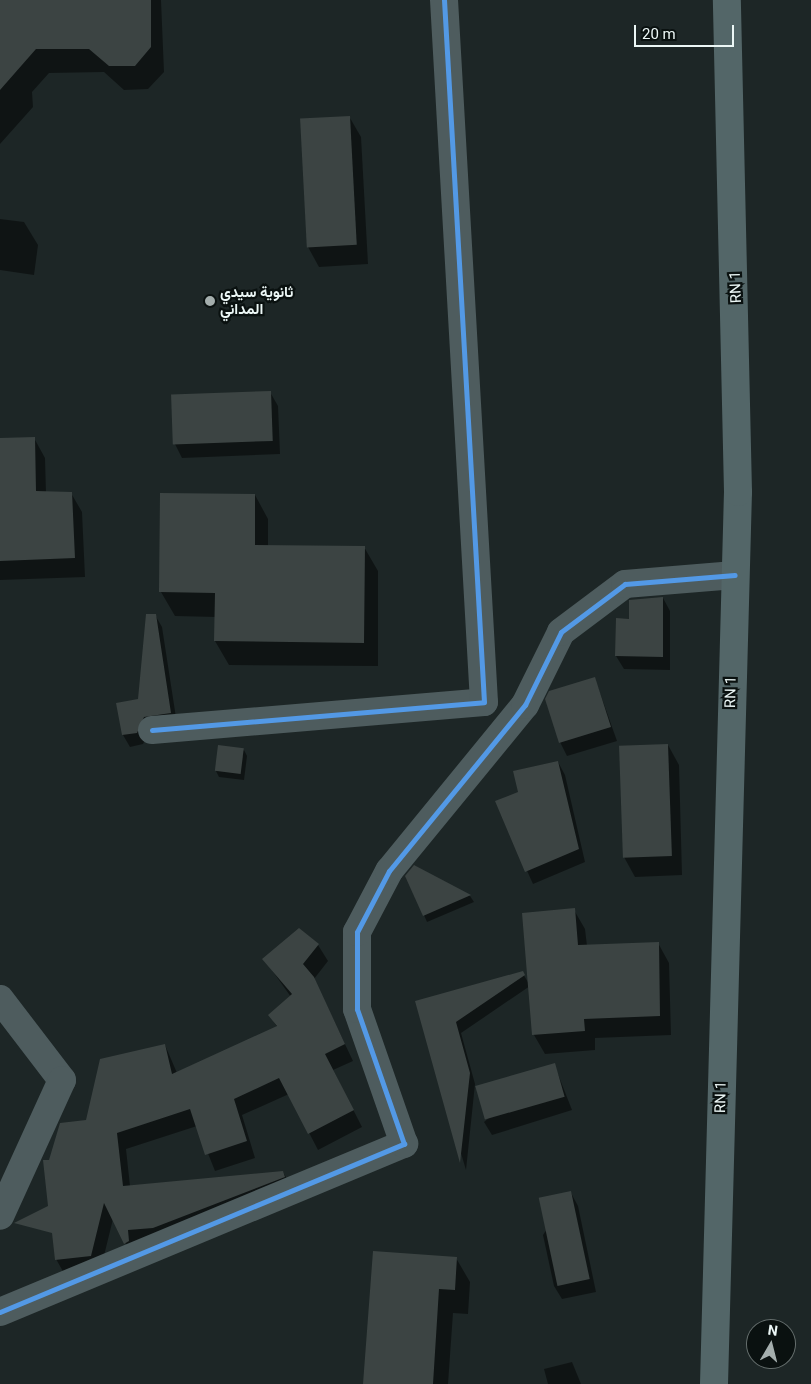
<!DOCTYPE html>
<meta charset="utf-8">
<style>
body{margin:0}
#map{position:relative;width:811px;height:1384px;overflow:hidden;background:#1d2626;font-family:Roboto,Vazirmatn,sans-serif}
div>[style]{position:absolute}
.shadow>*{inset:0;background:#0007}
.building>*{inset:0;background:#3c4443;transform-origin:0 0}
.minor>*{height:28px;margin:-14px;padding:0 14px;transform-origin:14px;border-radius:14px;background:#4e5c5e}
.major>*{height:28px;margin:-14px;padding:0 14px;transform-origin:14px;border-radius:14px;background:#536668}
.cycleway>*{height:5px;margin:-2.5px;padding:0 2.5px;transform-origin:2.5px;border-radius:2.5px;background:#5399e6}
.dots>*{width:14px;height:14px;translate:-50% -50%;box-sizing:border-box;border:2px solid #0a1110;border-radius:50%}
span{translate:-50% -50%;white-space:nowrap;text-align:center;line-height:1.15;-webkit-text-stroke:4.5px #0a1110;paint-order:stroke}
.street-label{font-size:15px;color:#ecf7f6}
.poi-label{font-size:15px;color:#ecf7f6;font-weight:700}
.left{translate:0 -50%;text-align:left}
.north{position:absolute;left:746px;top:1319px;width:50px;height:50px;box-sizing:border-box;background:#0a1110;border:1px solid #646d6c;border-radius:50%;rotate:8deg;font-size:14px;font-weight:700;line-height:20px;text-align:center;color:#ecf7f6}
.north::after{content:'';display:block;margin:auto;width:18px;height:22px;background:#a4aead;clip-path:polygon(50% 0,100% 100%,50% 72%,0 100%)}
.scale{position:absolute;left:634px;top:25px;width:100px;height:22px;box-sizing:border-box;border:2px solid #ecf7f6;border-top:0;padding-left:6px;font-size:15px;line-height:18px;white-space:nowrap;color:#ecf7f6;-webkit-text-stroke:4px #0a1110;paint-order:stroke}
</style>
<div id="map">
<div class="shadow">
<div style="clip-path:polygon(0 0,161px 0,164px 72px,148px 89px,124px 90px,104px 72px,49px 73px,32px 92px,33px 107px,0 144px)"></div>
<div style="clip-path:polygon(350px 118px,361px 137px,368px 264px,319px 267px,308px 247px)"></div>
<div style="clip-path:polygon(0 219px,24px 222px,38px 245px,34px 275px,0 270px)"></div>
<div style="clip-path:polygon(270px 392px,278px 406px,280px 454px,182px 458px,175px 444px)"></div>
<div style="clip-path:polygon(34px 438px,45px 458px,46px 493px,71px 493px,82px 512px,85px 577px,0 580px,0 440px)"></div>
<div style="clip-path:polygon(161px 494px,255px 495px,268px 519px,268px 546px,364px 547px,378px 571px,378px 666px,229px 665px,215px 641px,216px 617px,175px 616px,161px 592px)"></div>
<div style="clip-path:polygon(663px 598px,670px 611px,670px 670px,624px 669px,616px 656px,617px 620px,630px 620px)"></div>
<div style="clip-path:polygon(155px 615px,162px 627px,177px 724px,150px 729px,143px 744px,130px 747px,123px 735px,140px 701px)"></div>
<div style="clip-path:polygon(595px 679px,617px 741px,567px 756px,560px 742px)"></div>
<div style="clip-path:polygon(668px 745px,679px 765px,682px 875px,635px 877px,624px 857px)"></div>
<div style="clip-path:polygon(244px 750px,247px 756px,244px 780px,219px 777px,216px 771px)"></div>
<div style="clip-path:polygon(558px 762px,565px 775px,585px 862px,533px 884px,496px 802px,519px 793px)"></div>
<div style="clip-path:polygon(415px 866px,470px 896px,474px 902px,427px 922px,407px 876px)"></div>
<div style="clip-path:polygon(574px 910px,585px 929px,587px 946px,658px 943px,669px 963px,671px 1035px,595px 1038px,595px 1050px,545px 1054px,534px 1035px,530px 986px,461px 1033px,475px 1084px,466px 1170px,416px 1002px,522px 972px,529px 984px)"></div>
<div style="clip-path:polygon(318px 945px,328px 961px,314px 979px,353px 1061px,333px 1070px,362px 1127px,318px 1150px,289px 1094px,242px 1115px,255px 1158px,215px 1171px,197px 1126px,126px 1149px,130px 1186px,283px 1172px,292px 1188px,134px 1259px,113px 1219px,100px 1272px,65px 1275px,56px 1259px,50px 1161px,165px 1045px,177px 1073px,277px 1027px,270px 1015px,291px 997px,264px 959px)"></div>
<div style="clip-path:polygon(554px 1064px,572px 1110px,492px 1135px,484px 1122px)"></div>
<div style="clip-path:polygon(571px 1193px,578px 1206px,596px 1292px,562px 1299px,554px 1286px,543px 1235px)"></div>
<div style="clip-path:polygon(456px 1258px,470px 1282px,468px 1314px,453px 1313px,448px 1384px,365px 1384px)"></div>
<div style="clip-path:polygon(572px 1362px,581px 1384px,548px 1384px,544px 1369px)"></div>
</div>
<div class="building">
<div style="clip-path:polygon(0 0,151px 0,151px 47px,135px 66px,109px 66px,89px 49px,36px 49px,0 90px)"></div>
<div style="left:350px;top:116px;width:129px;height:50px;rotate:87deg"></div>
<div style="left:271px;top:391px;width:50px;height:100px;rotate:88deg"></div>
<div style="clip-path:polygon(35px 437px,36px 491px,72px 492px,75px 558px,0 561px,0 438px)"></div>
<div style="clip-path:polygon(160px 493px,255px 494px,255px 545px,365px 546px,364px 643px,214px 641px,215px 593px,159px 592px)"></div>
<div style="clip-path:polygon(663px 597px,663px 657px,615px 656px,616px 618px,629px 619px,629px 600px)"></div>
<div style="clip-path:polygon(146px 614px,156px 614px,171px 713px,144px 717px,137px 733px,122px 735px,116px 703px,138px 699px)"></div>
<div style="clip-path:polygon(595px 677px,611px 727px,559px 743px,545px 699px,549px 691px)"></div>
<div style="left:668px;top:744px;width:112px;height:49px;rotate:88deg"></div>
<div style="left:218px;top:745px;width:26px;height:26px;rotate:7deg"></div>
<div style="clip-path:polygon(558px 761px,579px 849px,525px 872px,495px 801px,518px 792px,513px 771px)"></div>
<div style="clip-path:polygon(414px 865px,471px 895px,423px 916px,405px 876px)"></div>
<div style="clip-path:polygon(575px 908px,578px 945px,659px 942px,660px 1016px,584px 1019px,585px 1031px,532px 1035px,522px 913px)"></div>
<div style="clip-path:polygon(299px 928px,319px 944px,303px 964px,314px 977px,345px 1044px,325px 1054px,354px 1110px,308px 1134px,279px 1078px,234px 1099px,247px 1141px,205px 1155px,190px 1109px,117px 1133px,123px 1186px,283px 1171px,285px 1177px,153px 1228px,128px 1230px,129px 1241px,124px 1244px,104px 1203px,91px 1256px,55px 1260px,52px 1233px,14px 1223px,48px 1206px,43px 1160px,49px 1160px,60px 1123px,86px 1120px,100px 1059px,165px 1044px,172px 1074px,277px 1026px,268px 1015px,292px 994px,262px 959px)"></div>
<div style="clip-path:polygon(523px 971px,525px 975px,456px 1022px,470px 1073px,460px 1163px,415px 1001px)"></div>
<div style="left:555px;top:1063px;width:35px;height:83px;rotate:74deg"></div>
<div style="left:571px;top:1191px;width:90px;height:33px;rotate:78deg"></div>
<div style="clip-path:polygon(373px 1251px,457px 1257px,455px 1290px,439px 1289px,433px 1384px,363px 1384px)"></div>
</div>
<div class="minor">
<div style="left:152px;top:730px;width:333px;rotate:-4.8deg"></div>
<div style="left:484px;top:702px;width:703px;rotate:-93.26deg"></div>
<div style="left:0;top:999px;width:102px;rotate:52.6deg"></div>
<div style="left:62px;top:1080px;width:149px;rotate:114.5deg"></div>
<div style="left:0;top:1312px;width:438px;rotate:-22.6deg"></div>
<div style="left:404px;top:1144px;width:143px;rotate:-109.2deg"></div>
<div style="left:357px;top:1009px;width:77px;rotate:-90deg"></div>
<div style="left:357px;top:932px;width:69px;rotate:-62.3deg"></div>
<div style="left:389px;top:871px;width:215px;rotate:-50.7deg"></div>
<div style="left:525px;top:705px;width:81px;rotate:-63.7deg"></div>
<div style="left:561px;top:632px;width:80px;rotate:-36.9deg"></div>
<div style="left:625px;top:584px;width:110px;rotate:-4.7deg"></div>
</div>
<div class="major">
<div style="left:714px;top:1384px;width:892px;rotate:-88.46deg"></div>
<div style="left:738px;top:492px;width:492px;rotate:-91.3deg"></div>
</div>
<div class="cycleway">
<div style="left:152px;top:730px;width:333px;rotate:-4.8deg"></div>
<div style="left:484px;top:702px;width:703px;rotate:-93.26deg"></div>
<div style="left:0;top:1312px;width:438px;rotate:-22.6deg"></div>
<div style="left:404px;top:1144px;width:143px;rotate:-109.2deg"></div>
<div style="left:357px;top:1009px;width:77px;rotate:-90deg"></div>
<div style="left:357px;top:932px;width:69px;rotate:-62.3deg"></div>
<div style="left:389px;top:871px;width:215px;rotate:-50.7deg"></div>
<div style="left:525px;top:705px;width:81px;rotate:-63.7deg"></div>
<div style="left:561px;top:632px;width:80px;rotate:-36.9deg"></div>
<div style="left:625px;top:584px;width:110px;rotate:-4.7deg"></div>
</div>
<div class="dots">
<div style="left:210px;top:301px;background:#a4aead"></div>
</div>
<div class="street-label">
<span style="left:736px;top:287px;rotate:-92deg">RN 1</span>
<span style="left:731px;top:692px;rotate:-89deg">RN 1</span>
<span style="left:721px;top:1097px;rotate:-89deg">RN 1</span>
</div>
<div class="poi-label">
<span class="left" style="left:220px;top:301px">ثانوية سيدي<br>المداني</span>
</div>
<div class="north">N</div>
<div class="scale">20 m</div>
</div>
